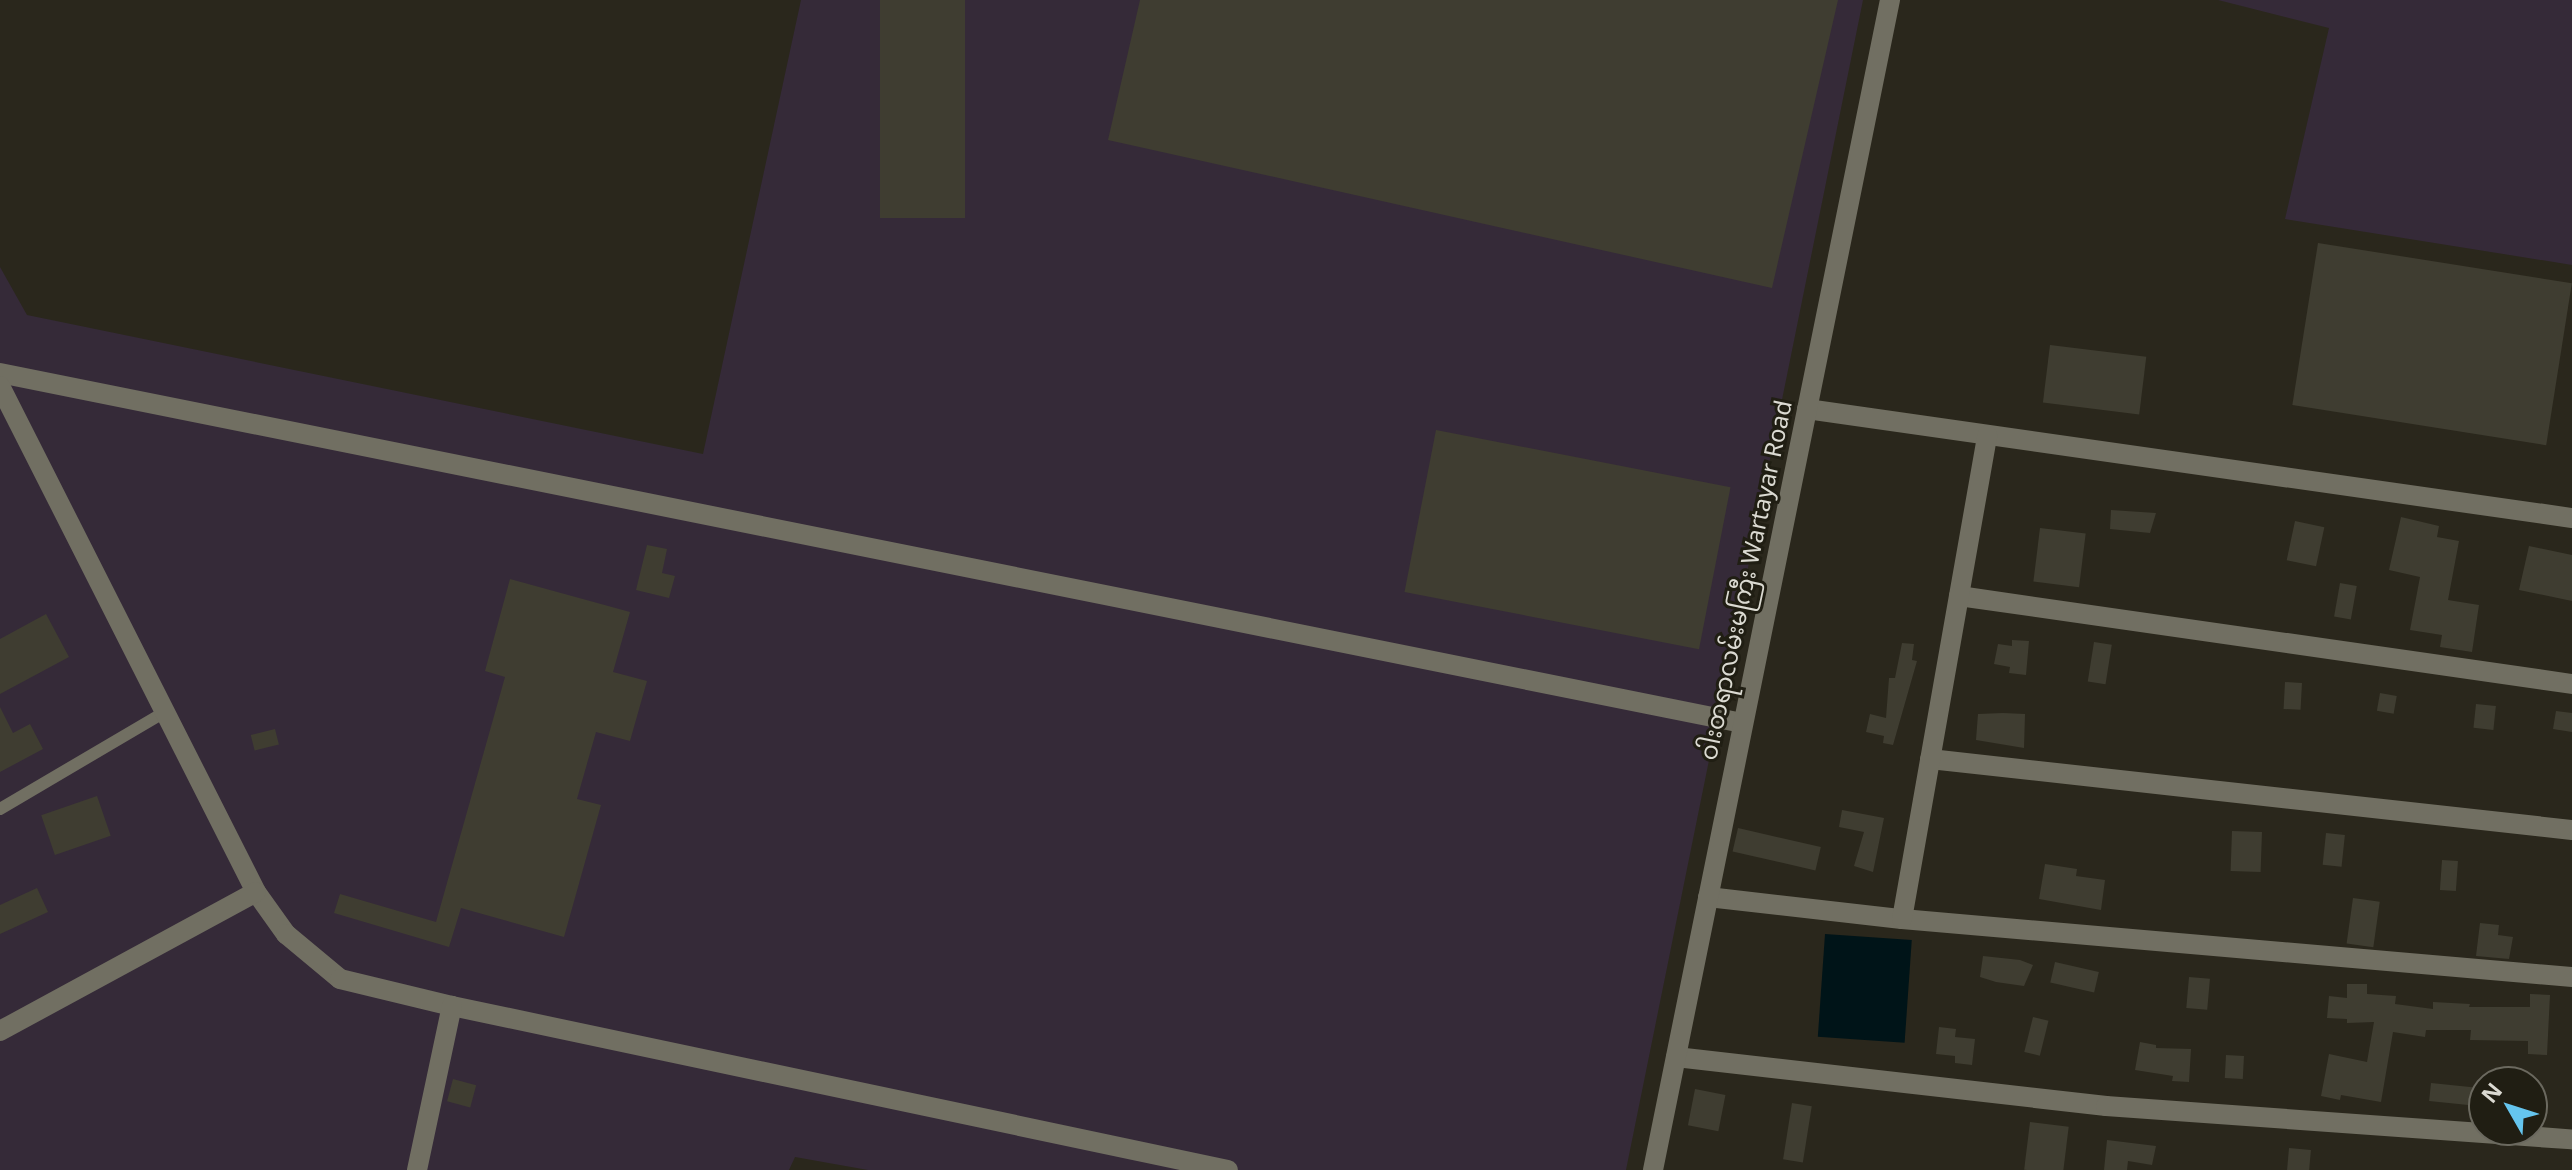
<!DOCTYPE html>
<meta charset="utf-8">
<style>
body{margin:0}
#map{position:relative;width:2572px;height:1170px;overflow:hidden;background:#2a271c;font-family:"Noto Sans","Noto Sans Myanmar",sans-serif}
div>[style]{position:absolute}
.industrial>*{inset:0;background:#352a38}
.water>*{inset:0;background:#001418;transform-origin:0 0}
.building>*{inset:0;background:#3f3d31;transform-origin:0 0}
.lane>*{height:12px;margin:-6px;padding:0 6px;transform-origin:6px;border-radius:6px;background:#716f62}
.street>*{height:20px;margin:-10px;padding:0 10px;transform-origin:10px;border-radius:10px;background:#716f62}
.secondary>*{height:20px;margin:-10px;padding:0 10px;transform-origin:10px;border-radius:10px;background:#716f62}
span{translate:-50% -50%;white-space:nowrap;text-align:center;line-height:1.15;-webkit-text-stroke:6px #201e13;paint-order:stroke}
.street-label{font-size:24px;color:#dbdad2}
.north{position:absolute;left:2468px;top:1066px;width:80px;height:80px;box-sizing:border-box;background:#201e13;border:2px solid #6b695f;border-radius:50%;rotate:309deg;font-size:22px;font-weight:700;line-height:32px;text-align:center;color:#dbdad2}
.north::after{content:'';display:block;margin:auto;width:28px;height:36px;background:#65c5ee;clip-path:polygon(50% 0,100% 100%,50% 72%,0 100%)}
</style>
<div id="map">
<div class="industrial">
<div style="clip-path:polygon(801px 0,1863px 0,1626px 1170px,868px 1170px,795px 1157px,789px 1170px,0 1170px,0 267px,27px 315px,703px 454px)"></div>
<div style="clip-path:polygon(2218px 0,2572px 0,2572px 265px,2285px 219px,2329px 28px)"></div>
</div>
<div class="water">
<div style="left:1825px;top:934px;width:87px;height:103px;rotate:4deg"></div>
</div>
<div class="building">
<div style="left:880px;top:0;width:85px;height:218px"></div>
<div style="clip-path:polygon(1140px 0,1838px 0,1772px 288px,1108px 140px)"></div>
<div style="left:2318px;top:243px;width:257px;height:164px;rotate:9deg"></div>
<div style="left:2050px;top:345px;width:97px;height:58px;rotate:7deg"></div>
<div style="left:1436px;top:430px;width:300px;height:165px;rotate:11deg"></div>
<div style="clip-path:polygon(2111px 510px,2156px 513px,2150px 533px,2110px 529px)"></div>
<div style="clip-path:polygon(2401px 517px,2439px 526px,2437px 537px,2459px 541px,2448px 600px,2479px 605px,2472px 652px,2440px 647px,2442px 635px,2410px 630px,2420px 577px,2389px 570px)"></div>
<div style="left:2295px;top:521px;width:30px;height:40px;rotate:12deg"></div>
<div style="left:2040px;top:528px;width:46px;height:54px;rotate:7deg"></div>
<div style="clip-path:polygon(647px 545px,667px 549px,662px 573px,675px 576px,669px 598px,636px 590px)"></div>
<div style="clip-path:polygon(2529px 546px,2572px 555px,2572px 601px,2519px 590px)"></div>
<div style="clip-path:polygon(510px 579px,630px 612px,613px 672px,647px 681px,630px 741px,596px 732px,577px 799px,601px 805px,564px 937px,461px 908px,449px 947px,334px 913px,340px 894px,436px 922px,505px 677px,485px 671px)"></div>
<div style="left:2340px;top:583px;width:17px;height:34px;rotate:10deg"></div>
<div style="clip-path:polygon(46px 614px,69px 657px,0 694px,0 639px)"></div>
<div style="clip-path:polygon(2012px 640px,2029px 641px,2026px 675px,2009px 673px,2010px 667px,1994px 664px,1998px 644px,2012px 646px)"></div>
<div style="left:2094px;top:642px;width:18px;height:40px;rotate:9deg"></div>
<div style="clip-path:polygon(1902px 643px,1914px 644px,1912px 660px,1917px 661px,1893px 745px,1883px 743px,1884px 736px,1866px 732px,1870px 714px,1886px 718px,1889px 678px,1895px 678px)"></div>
<div style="left:2285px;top:682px;width:17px;height:27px;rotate:3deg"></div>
<div style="left:2380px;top:693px;width:17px;height:18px;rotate:10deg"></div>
<div style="left:2476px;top:704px;width:20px;height:24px;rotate:6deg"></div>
<div style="clip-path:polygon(0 707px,13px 733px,30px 724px,43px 749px,0 772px)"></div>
<div style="clip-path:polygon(2556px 711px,2572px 713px,2572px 732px,2553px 729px)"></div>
<div style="clip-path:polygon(2003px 713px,2025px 714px,2024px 748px,1976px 740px,1978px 714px)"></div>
<div style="left:275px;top:729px;width:16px;height:25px;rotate:76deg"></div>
<div style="left:97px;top:796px;width:42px;height:59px;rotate:71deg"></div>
<div style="clip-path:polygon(1842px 810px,1884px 818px,1873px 872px,1854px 866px,1864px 832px,1839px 827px)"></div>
<div style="left:1738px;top:828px;width:85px;height:24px;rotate:13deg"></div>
<div style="left:2232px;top:831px;width:30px;height:40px;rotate:2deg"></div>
<div style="left:2326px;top:833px;width:19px;height:32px;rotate:6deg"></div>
<div style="left:2442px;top:860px;width:16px;height:30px;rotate:4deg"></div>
<div style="clip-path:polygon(2045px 864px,2077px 869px,2076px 876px,2105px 880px,2101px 910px,2039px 899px)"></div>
<div style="clip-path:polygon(37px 888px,48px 912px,0 934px,0 905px)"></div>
<div style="left:2353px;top:898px;width:27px;height:46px;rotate:8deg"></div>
<div style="clip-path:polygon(2480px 923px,2499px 925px,2498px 935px,2513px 937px,2509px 959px,2476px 956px)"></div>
<div style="clip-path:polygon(1983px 956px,2020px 960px,2033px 965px,2024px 986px,1996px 982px,1980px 977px)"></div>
<div style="left:2055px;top:962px;width:45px;height:21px;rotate:13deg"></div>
<div style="left:2189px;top:977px;width:21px;height:31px;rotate:5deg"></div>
<div style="clip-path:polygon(2347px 984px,2367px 984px,2367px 994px,2396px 996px,2395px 1004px,2433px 1009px,2433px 1002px,2470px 1004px,2469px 1007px,2530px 1007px,2530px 994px,2550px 995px,2547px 1055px,2528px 1054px,2528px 1041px,2470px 1040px,2471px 1030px,2426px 1030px,2425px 1037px,2393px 1032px,2381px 1102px,2341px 1095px,2340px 1100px,2321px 1096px,2329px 1054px,2367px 1062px,2374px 1022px,2347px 1023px,2347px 1019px,2327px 1018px,2329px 996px,2347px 998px)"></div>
<div style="left:2033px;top:1017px;width:16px;height:36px;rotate:14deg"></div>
<div style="clip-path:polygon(1939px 1027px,1956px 1029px,1955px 1037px,1975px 1039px,1972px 1065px,1955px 1063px,1955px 1056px,1936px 1054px)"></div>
<div style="clip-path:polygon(2140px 1042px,2156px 1045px,2156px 1048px,2191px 1049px,2189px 1082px,2172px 1081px,2173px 1076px,2135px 1070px)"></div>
<div style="left:2226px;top:1055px;width:18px;height:23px;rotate:3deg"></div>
<div style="left:453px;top:1079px;width:24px;height:23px;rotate:15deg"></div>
<div style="left:2431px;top:1083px;width:49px;height:18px;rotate:6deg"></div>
<div style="left:1695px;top:1089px;width:31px;height:37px;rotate:11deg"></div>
<div style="left:1792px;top:1103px;width:20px;height:57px;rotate:9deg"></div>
<div style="left:2030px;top:1122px;width:39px;height:48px;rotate:7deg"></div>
<div style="clip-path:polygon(2107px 1140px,2156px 1146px,2152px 1165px,2128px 1161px,2127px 1170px,2104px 1170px)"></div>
<div style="left:2289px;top:1148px;width:22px;height:22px;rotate:5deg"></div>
</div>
<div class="lane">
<div style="left:0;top:809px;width:191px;rotate:-30.5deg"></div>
</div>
<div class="street">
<div style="left:0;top:373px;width:1777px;rotate:11.36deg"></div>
<div style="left:0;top:386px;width:567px;rotate:63.16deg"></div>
<div style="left:256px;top:892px;width:52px;rotate:54.5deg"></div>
<div style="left:286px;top:934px;width:70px;rotate:39.8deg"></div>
<div style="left:340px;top:979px;width:115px;rotate:13.6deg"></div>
<div style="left:452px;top:1006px;width:793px;rotate:11.93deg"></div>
<div style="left:1807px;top:409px;width:773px;rotate:8.11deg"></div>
<div style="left:1959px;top:596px;width:619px;rotate:8.17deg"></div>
<div style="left:1930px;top:759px;width:646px;rotate:6.31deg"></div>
<div style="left:1708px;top:897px;width:195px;rotate:6.5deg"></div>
<div style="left:1902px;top:919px;width:673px;rotate:4.95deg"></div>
<div style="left:1902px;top:919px;width:491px;rotate:-80deg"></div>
<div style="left:0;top:1031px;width:291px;rotate:-28.5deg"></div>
<div style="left:1676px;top:1057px;width:433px;rotate:6.5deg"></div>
<div style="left:2106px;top:1106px;width:467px;rotate:4.1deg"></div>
<div style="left:417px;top:1170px;width:168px;rotate:-78deg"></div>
</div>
<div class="secondary">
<div style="left:1653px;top:1170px;width:1194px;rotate:-78.55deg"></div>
</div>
<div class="street-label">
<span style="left:1745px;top:580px;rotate:-78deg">ဝါးတရာလမ်းမကြီး Wartayar Road</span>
</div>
<div class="north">N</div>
</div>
